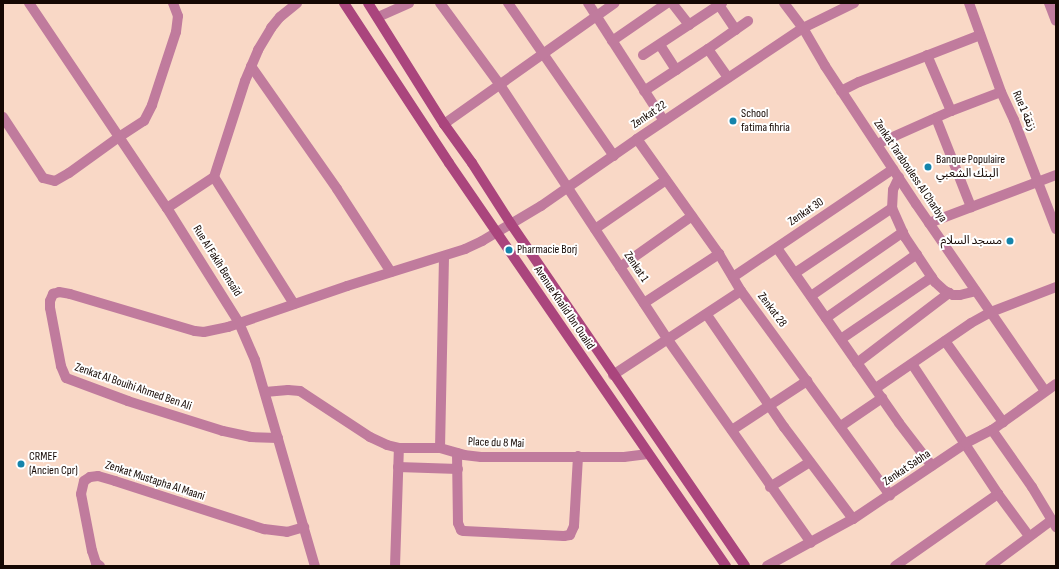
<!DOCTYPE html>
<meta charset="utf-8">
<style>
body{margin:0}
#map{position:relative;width:1059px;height:569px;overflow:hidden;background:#f9d8c6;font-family:"Sofia Sans Condensed","Noto Sans Arabic",sans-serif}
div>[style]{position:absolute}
.minor>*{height:10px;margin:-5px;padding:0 5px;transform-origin:5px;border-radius:5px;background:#c07b9d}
.secondary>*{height:10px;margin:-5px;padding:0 5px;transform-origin:5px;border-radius:5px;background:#aa457d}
.dots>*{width:11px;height:11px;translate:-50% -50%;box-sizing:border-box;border:2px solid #fff;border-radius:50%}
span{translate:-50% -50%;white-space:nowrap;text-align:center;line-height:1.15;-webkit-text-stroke:4px #fff;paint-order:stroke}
.street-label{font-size:12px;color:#150803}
.poi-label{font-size:12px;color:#150803}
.left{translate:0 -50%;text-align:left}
.right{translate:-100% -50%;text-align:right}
.frame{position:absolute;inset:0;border:4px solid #150803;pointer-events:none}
</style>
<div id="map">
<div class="minor">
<div style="left:29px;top:3px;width:247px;rotate:56.1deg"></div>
<div style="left:167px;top:208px;width:136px;rotate:57.9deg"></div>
<div style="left:239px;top:323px;width:40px;rotate:66.6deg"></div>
<div style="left:255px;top:360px;width:215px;rotate:73.8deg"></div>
<div style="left:440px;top:3px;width:102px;rotate:53.8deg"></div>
<div style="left:500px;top:85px;width:305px;rotate:56.6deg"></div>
<div style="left:668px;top:340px;width:248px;rotate:54.8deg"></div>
<div style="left:508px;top:3px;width:186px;rotate:55.3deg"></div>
<div style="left:588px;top:3px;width:140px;rotate:57.2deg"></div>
<div style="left:672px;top:3px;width:28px;rotate:52deg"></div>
<div style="left:784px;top:3px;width:31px;rotate:53deg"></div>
<div style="left:803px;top:28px;width:44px;rotate:59.9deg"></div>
<div style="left:825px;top:66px;width:165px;rotate:56.6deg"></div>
<div style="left:916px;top:204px;width:227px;rotate:55.4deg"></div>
<div style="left:969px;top:3px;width:95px;rotate:70.2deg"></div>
<div style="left:1001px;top:92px;width:31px;rotate:65deg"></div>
<div style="left:1014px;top:120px;width:117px;rotate:68.9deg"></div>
<div style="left:1049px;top:3px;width:19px;rotate:69deg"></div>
<div style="left:719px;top:5px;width:30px;rotate:56deg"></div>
<div style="left:378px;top:17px;width:34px;rotate:-24deg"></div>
<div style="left:612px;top:41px;width:67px;rotate:-34.6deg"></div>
<div style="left:660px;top:45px;width:30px;rotate:57deg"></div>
<div style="left:708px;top:49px;width:35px;rotate:55deg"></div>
<div style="left:643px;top:55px;width:95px;rotate:-33.4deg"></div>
<div style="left:927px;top:55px;width:61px;rotate:66.8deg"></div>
<div style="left:251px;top:66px;width:150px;rotate:55deg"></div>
<div style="left:337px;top:189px;width:99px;rotate:57deg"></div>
<div style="left:644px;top:91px;width:77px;rotate:-33.3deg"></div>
<div style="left:708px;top:49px;width:49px;rotate:-35deg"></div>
<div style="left:841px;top:91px;width:20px;rotate:-27deg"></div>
<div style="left:859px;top:82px;width:130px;rotate:-21.2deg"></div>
<div style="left:3px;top:117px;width:73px;rotate:56.7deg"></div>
<div style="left:43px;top:178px;width:12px;rotate:14deg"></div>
<div style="left:55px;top:181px;width:16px;rotate:-30deg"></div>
<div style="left:69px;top:173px;width:62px;rotate:-35.8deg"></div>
<div style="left:119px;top:137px;width:30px;rotate:-33deg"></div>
<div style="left:144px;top:121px;width:18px;rotate:-63deg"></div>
<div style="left:152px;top:105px;width:77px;rotate:-71.8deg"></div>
<div style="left:176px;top:32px;width:16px;rotate:-83deg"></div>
<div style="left:178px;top:16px;width:14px;rotate:-111deg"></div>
<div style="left:936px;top:118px;width:96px;rotate:68.5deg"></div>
<div style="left:444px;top:124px;width:209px;rotate:-35.3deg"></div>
<div style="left:637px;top:139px;width:141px;rotate:54.5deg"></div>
<div style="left:719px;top:254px;width:43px;rotate:59.3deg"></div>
<div style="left:741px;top:291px;width:253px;rotate:53.9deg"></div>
<div style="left:877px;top:144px;width:81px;rotate:-24deg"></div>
<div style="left:951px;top:111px;width:53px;rotate:-20.8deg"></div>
<div style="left:214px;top:177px;width:150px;rotate:57.8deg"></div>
<div style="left:899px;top:177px;width:14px;rotate:115deg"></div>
<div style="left:893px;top:190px;width:18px;rotate:93deg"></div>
<div style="left:892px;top:208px;width:32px;rotate:66deg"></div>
<div style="left:905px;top:237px;width:54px;rotate:56.3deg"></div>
<div style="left:935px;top:282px;width:13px;rotate:42deg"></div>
<div style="left:945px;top:291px;width:9px;rotate:27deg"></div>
<div style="left:953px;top:295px;width:7px"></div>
<div style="left:960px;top:295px;width:16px;rotate:-14deg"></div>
<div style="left:167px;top:208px;width:56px;rotate:-33.4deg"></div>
<div style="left:214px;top:177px;width:101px;rotate:-72.1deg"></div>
<div style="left:245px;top:81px;width:34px;rotate:-67deg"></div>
<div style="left:258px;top:50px;width:26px;rotate:-59deg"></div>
<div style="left:271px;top:28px;width:14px;rotate:-51deg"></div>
<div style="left:280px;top:17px;width:22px;rotate:-39deg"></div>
<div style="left:929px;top:223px;width:136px;rotate:-20.7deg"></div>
<div style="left:595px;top:229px;width:86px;rotate:-34.6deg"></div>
<div style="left:777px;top:248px;width:213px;rotate:55.1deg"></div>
<div style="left:899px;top:423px;width:54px;rotate:52.5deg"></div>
<div style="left:620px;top:267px;width:88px;rotate:-35.3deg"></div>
<div style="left:795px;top:273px;width:117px;rotate:-33.8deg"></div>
<div style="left:733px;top:277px;width:193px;rotate:-34deg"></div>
<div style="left:811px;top:296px;width:112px;rotate:-34.8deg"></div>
<div style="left:644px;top:303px;width:90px;rotate:-33.2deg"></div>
<div style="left:707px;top:315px;width:136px;rotate:55.5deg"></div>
<div style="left:784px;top:427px;width:115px;rotate:53.1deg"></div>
<div style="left:826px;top:318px;width:111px;rotate:-35.1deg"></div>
<div style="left:841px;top:339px;width:110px;rotate:-34.3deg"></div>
<div style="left:945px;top:341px;width:100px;rotate:54.4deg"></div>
<div style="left:857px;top:363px;width:116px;rotate:-37.3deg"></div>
<div style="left:912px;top:364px;width:156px;rotate:56.5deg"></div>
<div style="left:998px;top:494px;width:52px;rotate:53.6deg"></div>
<div style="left:613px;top:375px;width:153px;rotate:-33.3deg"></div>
<div style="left:876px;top:388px;width:115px;rotate:-34.4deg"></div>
<div style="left:971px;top:323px;width:23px;rotate:-29deg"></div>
<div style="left:991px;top:312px;width:70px;rotate:-21deg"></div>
<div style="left:265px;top:392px;width:23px;rotate:-5deg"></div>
<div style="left:288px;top:390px;width:12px;rotate:5deg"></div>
<div style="left:300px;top:391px;width:84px;rotate:33.3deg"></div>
<div style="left:370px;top:437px;width:19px;rotate:25deg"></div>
<div style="left:387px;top:445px;width:12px;rotate:14deg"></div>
<div style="left:399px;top:448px;width:41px"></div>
<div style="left:440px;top:448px;width:25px;rotate:16deg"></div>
<div style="left:464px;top:455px;width:17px;rotate:7deg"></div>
<div style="left:481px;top:457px;width:143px"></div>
<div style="left:624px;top:457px;width:24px;rotate:-7deg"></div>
<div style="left:841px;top:426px;width:50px;rotate:-34.3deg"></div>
<div style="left:732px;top:430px;width:90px;rotate:-33.2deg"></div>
<div style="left:992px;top:430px;width:70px;rotate:54.9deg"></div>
<div style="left:1032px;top:487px;width:47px;rotate:59deg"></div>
<div style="left:278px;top:438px;width:27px;rotate:-178deg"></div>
<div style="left:251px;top:437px;width:29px;rotate:-168deg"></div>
<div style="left:223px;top:431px;width:100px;rotate:-162.5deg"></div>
<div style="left:128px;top:401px;width:66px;rotate:-159.6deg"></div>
<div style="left:66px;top:378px;width:13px;rotate:-113deg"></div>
<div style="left:61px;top:366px;width:59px;rotate:-100.7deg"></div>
<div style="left:50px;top:308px;width:7px;rotate:-90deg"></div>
<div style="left:50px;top:301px;width:8px;rotate:-67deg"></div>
<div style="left:53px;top:294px;width:6px;rotate:-18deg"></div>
<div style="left:59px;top:292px;width:11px;rotate:10deg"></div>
<div style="left:70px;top:294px;width:130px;rotate:16.5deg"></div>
<div style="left:195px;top:331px;width:9px;rotate:6deg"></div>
<div style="left:204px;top:332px;width:25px;rotate:-12deg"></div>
<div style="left:228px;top:327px;width:126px;rotate:-19deg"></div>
<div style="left:347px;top:286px;width:124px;rotate:-17.4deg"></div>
<div style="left:465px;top:249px;width:19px;rotate:-25deg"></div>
<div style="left:482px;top:241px;width:69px;rotate:-30.7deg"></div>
<div style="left:541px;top:206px;width:117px;rotate:-34.9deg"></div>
<div style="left:637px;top:139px;width:200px;rotate:-33.8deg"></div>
<div style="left:803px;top:28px;width:57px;rotate:-26.1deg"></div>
<div style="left:440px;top:448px;width:191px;rotate:-88.8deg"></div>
<div style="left:457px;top:453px;width:70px;rotate:89.2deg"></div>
<div style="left:458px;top:523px;width:8px;rotate:67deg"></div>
<div style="left:461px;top:530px;width:3px;rotate:18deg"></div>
<div style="left:464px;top:531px;width:100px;rotate:2.9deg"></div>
<div style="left:564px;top:536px;width:6px;rotate:-9deg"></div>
<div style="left:570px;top:535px;width:10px;rotate:-66deg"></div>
<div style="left:574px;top:526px;width:70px;rotate:-86.7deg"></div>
<div style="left:398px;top:467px;width:60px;rotate:1.9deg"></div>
<div style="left:770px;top:487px;width:47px;rotate:-32deg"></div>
<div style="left:100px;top:566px;width:5px;rotate:-143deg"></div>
<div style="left:96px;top:563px;width:13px;rotate:-108deg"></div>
<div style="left:92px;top:551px;width:58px;rotate:-100.9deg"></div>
<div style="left:81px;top:494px;width:13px;rotate:-77deg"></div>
<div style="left:84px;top:481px;width:7px;rotate:-34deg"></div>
<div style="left:90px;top:477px;width:8px;rotate:-7deg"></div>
<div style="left:98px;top:476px;width:18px;rotate:16deg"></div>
<div style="left:115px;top:481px;width:157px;rotate:17.9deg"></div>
<div style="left:264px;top:529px;width:23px;rotate:7deg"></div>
<div style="left:287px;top:532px;width:18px;rotate:-16deg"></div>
<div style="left:395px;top:566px;width:118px;rotate:-88.1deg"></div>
<div style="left:767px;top:566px;width:98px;rotate:-28.7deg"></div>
<div style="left:853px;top:519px;width:136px;rotate:-33.9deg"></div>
<div style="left:966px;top:443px;width:29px;rotate:-27deg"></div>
<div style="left:992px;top:430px;width:79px;rotate:-35.7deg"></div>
<div style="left:895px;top:566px;width:126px;rotate:-35deg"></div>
<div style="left:990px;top:566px;width:77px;rotate:-36.6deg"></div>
</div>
<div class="secondary">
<div style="left:344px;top:3px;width:191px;rotate:56.7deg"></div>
<div style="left:449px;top:163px;width:489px;rotate:55.5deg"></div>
<div style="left:368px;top:3px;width:143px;rotate:57.9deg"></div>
<div style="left:444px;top:124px;width:48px;rotate:54.3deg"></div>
<div style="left:472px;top:163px;width:72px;rotate:57.4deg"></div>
<div style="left:511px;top:224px;width:414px;rotate:55.6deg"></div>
</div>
<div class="dots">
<div style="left:733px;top:121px;background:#1584ab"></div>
<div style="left:928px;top:167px;background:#1584ab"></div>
<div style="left:1010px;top:241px;background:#1584ab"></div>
<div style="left:509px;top:250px;background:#1584ab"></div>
<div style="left:21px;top:464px;background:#1584ab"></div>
</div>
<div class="street-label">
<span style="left:1024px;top:111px;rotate:67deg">Rue 1 زنقة</span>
<span style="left:649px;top:115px;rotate:-34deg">Zenkat 22</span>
<span style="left:910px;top:171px;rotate:56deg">Zenkat Tarabouless Al Charbya</span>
<span style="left:806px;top:212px;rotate:-34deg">Zenkat 30</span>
<span style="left:217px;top:261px;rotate:58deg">Rue Al Fakih Bensaïd</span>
<span style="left:636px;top:267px;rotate:56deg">Zenkat 1</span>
<span style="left:564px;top:308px;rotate:56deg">Avenue Khalid Ibn Oualid</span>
<span style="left:772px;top:310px;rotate:53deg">Zenkat 28</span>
<span style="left:133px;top:387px;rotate:19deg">Zenkat Al Bouihi Ahmed Ben Ali</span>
<span style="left:496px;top:443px;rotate:2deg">Place du 8 Mai</span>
<span style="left:907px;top:468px;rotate:-34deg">Zenkat Sabha</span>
<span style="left:155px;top:481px;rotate:18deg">Zenkat Mustapha Al Maani</span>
</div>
<div class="poi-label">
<span class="left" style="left:741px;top:121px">School<br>fatima fihria</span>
<span class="left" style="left:936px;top:167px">Banque Populaire<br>البنك الشعبي</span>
<span class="right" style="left:1002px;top:241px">مسجد السلام</span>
<span class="left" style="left:517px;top:250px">Pharmacie Borj</span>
<span class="left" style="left:29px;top:464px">CRMEF<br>(Ancien Cpr)</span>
</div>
<div class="frame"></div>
</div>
